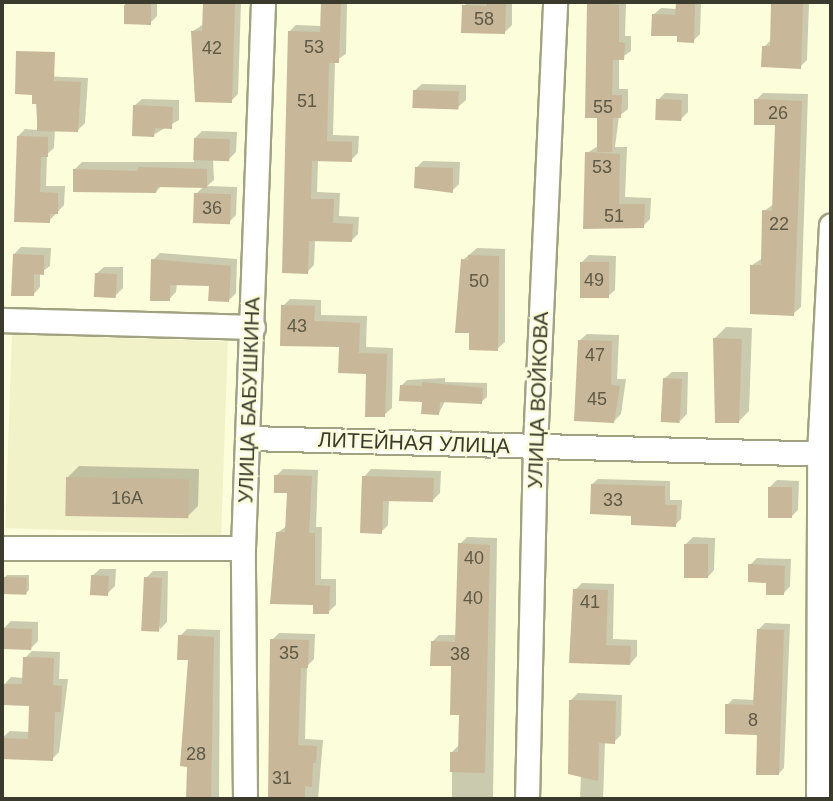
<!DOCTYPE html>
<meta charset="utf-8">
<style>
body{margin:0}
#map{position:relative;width:833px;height:801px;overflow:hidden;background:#fcfdda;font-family:Helvetica,sans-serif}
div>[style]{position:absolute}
.built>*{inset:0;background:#f1f2c8;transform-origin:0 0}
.shadow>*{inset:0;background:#0003}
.building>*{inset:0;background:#c8b799;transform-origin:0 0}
.roads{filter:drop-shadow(2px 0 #a1a281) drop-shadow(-2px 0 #a1a281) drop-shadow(0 2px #a1a281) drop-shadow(0 -2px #a1a281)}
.minor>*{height:23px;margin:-11.5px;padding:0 11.5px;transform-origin:11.5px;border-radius:11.5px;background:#fff}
span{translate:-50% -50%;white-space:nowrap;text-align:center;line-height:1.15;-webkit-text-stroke:5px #fcfdda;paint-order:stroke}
.number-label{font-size:18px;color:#5e5a48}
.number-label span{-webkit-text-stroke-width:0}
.street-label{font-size:21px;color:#3a3b2d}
.frame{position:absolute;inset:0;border:4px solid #3a3b2d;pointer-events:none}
</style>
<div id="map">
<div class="built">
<div style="left:12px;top:334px;width:216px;height:194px;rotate:2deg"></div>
</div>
<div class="shadow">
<div style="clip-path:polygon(129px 2px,157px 2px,157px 16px,150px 23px,126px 22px)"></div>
<div style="clip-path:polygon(205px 2px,241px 2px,238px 94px,231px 101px,193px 31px,204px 24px)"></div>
<div style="clip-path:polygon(322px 2px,347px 2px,346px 54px,335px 61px,333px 135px,359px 136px,358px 153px,351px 160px,318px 159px,317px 192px,340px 193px,339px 216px,359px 217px,358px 234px,351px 241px,315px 240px,314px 265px,307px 272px,289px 32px,296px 25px,322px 26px)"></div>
<div style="clip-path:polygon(468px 2px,512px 2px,512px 25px,505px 32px,464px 6px)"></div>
<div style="clip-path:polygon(591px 2px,626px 2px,625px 36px,631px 36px,631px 51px,619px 59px,619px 89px,628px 89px,628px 109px,619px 116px,615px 147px,627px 147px,625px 197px,651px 198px,650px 219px,643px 226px,585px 227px,587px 153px,598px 146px,599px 117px,587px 116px)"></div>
<div style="clip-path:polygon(677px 2px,701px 2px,700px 34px,693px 41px,653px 15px,661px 8px,677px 9px)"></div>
<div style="clip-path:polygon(773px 2px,809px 2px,807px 60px,800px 67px,764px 47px,772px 39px)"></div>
<div style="clip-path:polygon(42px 76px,88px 78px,85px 123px,78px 130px,55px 129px,54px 148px,47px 154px,46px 186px,65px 186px,64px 205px,49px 221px,18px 136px,25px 129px,38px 130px,34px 83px)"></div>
<div style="clip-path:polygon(422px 84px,466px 85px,466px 100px,458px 107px,414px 91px)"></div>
<div style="clip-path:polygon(665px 93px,688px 94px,688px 112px,681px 119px,658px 100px)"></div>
<div style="clip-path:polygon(763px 93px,808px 94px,801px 307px,793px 314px,752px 265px,763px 258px,764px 211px,774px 204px,776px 123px,756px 100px)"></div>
<div style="clip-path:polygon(142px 99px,179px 100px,179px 120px,153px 135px,134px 106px)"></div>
<div style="clip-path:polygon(202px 131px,237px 132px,236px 152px,229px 159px,213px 159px,214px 180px,207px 186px,237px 187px,236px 215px,229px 222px,196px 194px,203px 187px,162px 185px,156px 192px,75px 169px,82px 162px,194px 162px,195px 138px)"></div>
<div style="clip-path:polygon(423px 161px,460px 162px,459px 184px,452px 191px,416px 168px)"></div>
<div style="clip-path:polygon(21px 247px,51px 248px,50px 266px,40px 273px,40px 287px,33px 295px,14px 254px)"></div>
<div style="clip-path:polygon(477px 248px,505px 249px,505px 342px,497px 349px,463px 260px)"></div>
<div style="clip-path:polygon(160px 253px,237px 259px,236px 293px,229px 300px,211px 284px,177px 283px,176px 292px,169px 299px,153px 260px)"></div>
<div style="clip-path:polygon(589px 255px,616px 256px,615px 290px,607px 297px,582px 262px)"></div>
<div style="clip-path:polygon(104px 267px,123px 267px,123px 288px,116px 295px,96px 274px)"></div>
<div style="clip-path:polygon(290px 299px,321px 300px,321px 315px,367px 316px,366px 347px,393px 348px,392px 408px,384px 415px,368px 373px,340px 346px,283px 306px)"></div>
<div style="clip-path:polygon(726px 327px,752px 328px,749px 411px,738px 422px,718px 372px,714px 371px,715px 338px)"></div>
<div style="clip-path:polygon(587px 334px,619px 335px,617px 379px,626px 379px,621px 414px,614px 421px,579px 341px)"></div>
<div style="clip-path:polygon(672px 372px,688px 372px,687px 414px,680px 421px,664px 379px)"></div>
<div style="clip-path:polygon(445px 378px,445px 382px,487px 383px,487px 397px,481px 402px,445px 401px,439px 413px,401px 386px,407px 380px)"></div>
<div style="clip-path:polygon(79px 466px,199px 469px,198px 506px,187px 517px,68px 477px)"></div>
<div style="clip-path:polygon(283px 469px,318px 470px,316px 527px,322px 527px,321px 579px,336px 579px,336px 605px,328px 612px,315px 603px,277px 533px,287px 526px,288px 492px,276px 476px)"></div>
<div style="clip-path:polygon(371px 469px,441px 471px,440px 493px,433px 500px,389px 499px,388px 525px,381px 532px,364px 477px)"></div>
<div style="clip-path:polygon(598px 479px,670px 481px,670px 500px,682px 500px,681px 519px,675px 525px,633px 514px,592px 484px)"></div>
<div style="clip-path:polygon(777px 480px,799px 481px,798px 510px,791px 517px,770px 487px)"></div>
<div style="clip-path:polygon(467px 537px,497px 538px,493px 799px,452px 799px,452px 752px,459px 745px,461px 713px,453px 665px,432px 642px,439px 635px,457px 635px,460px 544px)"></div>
<div style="clip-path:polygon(693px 537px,715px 538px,714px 570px,707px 578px,686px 544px)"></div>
<div style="clip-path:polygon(757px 558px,791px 559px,790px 586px,783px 594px,750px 565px)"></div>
<div style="clip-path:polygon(100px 569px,116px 569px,115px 586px,108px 593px,92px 576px)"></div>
<div style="clip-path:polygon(153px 571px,168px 571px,167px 622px,160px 629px,146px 578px)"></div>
<div style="clip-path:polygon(7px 575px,29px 575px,29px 590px,26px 593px,4px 578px)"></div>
<div style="clip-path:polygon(582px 583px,614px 584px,613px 639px,637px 640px,637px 656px,630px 664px,571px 662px,575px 590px)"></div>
<div style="clip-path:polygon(11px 621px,38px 622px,38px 641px,31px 648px,4px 628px)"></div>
<div style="clip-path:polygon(765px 623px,790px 624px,784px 768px,778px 774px,759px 733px,727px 705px,733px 699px,755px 700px,759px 629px)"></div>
<div style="clip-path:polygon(187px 629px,220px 630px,219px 799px,187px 799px,190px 659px,180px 636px)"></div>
<div style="clip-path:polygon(279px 633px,315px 634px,314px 659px,307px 666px,305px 739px,323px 740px,318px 799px,269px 799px,272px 640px)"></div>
<div style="clip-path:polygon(32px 651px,60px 652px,59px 679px,68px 679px,59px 752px,52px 759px,2px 758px,2px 738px,10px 731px,30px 732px,31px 704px,4px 685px,11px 677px,24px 678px,25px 658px)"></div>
<div style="clip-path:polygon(578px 693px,622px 695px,621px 735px,614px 742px,605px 742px,603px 799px,580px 799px,581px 773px,571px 700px)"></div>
</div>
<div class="building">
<div style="clip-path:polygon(129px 2px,151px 2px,151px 25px,124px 24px,124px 5px)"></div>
<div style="clip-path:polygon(203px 2px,235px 2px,232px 103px,195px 102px,191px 31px,202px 31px)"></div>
<div style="clip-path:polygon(321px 2px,341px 2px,339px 63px,329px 63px,327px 141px,352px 142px,352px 162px,312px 161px,311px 199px,334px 199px,333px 223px,353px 224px,352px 242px,309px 241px,308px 274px,282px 273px,288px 31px,320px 32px)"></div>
<div style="clip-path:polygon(487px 2px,506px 3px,505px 34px,461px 33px,462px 5px,487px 6px)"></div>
<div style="clip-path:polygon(587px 2px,619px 5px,619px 42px,625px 43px,624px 60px,613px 60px,612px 95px,622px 95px,621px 118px,613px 118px,612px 152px,597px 152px,597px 118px,585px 118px)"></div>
<div style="clip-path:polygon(676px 2px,695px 2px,694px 43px,677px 42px,677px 36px,651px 36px,652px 14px,675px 15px)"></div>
<div style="clip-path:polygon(771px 2px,803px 2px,801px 69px,761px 67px,762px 46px,770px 46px)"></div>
<div style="clip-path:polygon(16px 51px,55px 52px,54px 81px,81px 82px,78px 132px,37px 131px,37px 104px,32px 104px,32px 95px,15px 94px)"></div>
<div style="left:413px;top:90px;width:46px;height:18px;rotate:2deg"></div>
<div style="left:656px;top:99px;width:26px;height:21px;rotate:2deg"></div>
<div style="clip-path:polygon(754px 99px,802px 101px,794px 316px,750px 314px,750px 265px,761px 265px,762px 210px,772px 211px,775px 125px,754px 125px)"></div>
<div style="clip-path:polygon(133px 105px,173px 107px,172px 129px,155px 128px,154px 137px,132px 136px)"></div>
<div style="clip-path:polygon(17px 136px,48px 137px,48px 157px,41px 157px,40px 192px,58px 193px,58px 214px,50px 214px,50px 223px,14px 222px)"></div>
<div style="left:194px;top:138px;width:36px;height:22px;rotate:2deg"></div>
<div style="clip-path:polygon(585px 152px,620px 154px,619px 204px,645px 204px,644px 228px,583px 229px)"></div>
<div style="clip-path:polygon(138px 167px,207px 169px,207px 188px,157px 187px,156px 193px,73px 192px,73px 169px,137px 171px)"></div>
<div style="clip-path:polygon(415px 167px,453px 168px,453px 193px,414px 188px)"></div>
<div style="left:194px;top:193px;width:37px;height:30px;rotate:2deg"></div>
<div style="clip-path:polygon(13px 254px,44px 255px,44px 275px,34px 274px,34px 296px,11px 296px)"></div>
<div style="clip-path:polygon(468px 255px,499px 256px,498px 351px,469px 350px,469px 333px,455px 333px,461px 259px,468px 260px)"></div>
<div style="clip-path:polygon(151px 259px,231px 266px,229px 302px,208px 301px,209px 286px,170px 285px,170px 301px,150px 301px)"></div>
<div style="left:580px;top:262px;width:29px;height:36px"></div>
<div style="left:95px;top:273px;width:22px;height:24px;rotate:3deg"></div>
<div style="clip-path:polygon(281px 305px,315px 306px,314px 321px,360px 323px,359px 353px,387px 354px,385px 417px,365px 417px,366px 374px,338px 373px,339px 347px,280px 346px)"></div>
<div style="clip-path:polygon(713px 338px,742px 339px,739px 423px,715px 423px)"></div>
<div style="clip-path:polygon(578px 340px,612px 341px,611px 385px,620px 386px,614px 423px,574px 421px)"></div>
<div style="left:663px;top:378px;width:19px;height:44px;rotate:3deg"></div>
<div style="clip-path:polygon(422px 382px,483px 388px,482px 404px,440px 402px,439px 415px,421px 414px,422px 402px,399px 401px,400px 385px,422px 386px)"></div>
<div style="clip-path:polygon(274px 475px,312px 476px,309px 533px,315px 533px,315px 585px,330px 586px,329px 614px,313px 614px,313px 605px,270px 604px,276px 532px,285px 532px,287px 493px,274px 493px)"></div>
<div style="clip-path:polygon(362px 476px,434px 478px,433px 502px,383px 501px,382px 534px,360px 533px)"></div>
<div style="left:66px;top:477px;width:123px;height:39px;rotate:1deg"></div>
<div style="clip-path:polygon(591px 484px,665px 486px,665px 505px,677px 505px,676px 527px,631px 525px,631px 516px,590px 514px)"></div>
<div style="left:768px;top:487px;width:24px;height:31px"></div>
<div style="clip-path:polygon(458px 543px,490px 545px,485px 773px,450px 772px,450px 752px,458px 752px,459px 715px,450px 715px,451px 666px,430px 666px,431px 641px,455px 642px)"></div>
<div style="left:684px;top:544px;width:24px;height:34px"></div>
<div style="clip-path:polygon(748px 564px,785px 566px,784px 595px,766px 595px,766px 583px,748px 582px)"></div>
<div style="left:91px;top:575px;width:18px;height:20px;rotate:3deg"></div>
<div style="left:2px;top:577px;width:25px;height:17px;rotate:2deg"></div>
<div style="left:144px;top:577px;width:18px;height:54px;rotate:3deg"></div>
<div style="clip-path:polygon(573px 589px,608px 590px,606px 645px,631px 646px,630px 665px,569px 663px)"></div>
<div style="left:2px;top:628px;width:30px;height:21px;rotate:2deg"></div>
<div style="clip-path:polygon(757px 629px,784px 630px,779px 775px,756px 775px,757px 735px,725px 734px,725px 704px,753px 705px)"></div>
<div style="clip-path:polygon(178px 635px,214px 637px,211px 799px,186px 799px,187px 767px,180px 766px,188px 660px,177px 660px)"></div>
<div style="clip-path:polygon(270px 639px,309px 640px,308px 668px,301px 668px,298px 745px,317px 746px,316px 763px,313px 763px,312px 787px,305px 786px,305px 799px,268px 799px)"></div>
<div style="clip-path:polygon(23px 657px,54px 658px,53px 685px,62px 686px,61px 712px,55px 712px,53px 761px,2px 759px,2px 738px,28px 739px,29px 706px,2px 705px,3px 684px,22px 684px)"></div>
<div style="clip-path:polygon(569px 700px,616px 701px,615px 744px,599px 743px,598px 781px,568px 774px)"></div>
</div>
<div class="roads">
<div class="minor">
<div style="left:2px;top:320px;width:251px;rotate:1.6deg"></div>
<div style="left:249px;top:438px;width:582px;rotate:1.57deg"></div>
<div style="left:2px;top:548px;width:241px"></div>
<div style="left:245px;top:799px;width:251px;rotate:-90.5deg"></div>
<div style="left:243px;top:548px;width:546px;rotate:-87.9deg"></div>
<div style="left:527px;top:799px;width:353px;rotate:-88.7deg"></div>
<div style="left:535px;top:446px;width:444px;rotate:-87.4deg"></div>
<div style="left:818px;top:799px;width:345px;rotate:-89.8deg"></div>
<div style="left:819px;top:454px;width:229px;rotate:-87deg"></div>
</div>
</div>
<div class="number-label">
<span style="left:484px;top:19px">58</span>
<span style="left:314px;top:47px">53</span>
<span style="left:212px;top:48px">42</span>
<span style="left:307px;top:101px">51</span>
<span style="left:603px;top:107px">55</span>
<span style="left:778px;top:113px">26</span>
<span style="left:602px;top:167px">53</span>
<span style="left:212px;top:208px">36</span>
<span style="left:614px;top:216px">51</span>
<span style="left:779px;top:224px">22</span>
<span style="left:594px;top:280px">49</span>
<span style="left:479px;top:281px">50</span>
<span style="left:297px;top:326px">43</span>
<span style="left:595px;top:355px">47</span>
<span style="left:597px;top:399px">45</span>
<span style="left:127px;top:498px">16А</span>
<span style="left:613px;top:500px">33</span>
<span style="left:474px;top:558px">40</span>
<span style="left:473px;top:598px">40</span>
<span style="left:590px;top:602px">41</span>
<span style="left:289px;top:653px">35</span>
<span style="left:460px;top:654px">38</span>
<span style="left:753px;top:720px">8</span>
<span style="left:196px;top:754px">28</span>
<span style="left:282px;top:778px">31</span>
</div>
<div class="street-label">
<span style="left:249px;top:400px;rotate:-88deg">УЛИЦА БАБУШКИНА</span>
<span style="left:538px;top:400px;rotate:-88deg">УЛИЦА ВОЙКОВА</span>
<span style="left:414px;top:443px;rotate:2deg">ЛИТЕЙНАЯ УЛИЦА</span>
</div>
<div class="frame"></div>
</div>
